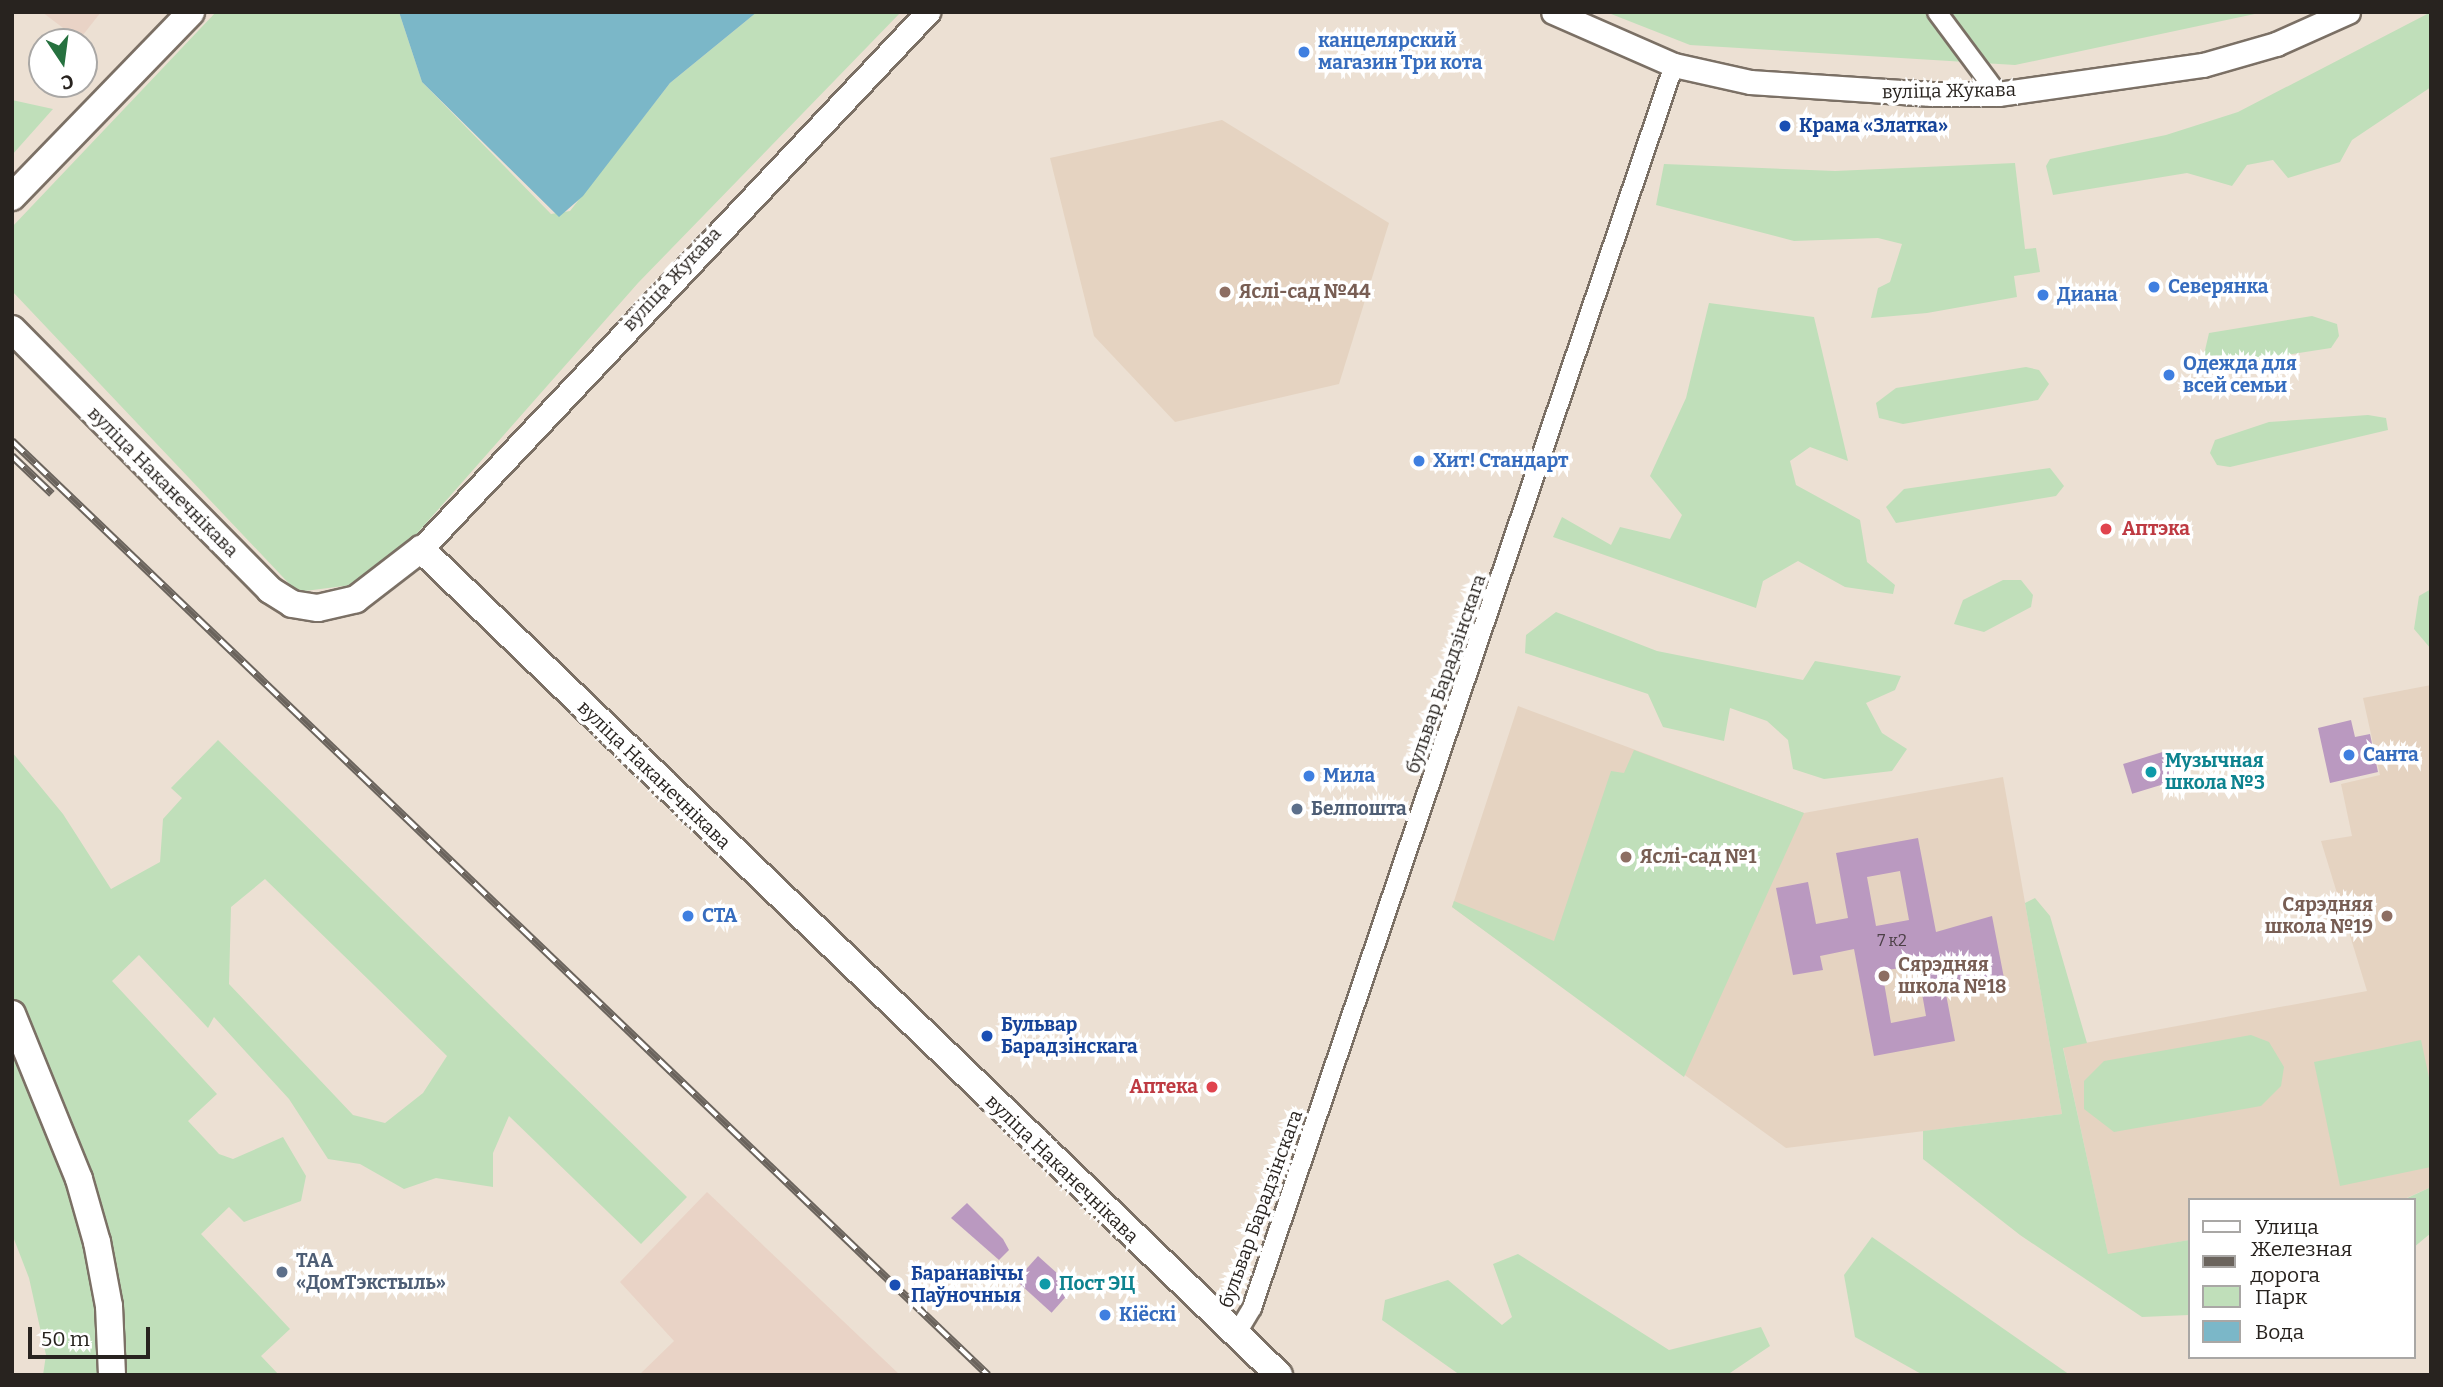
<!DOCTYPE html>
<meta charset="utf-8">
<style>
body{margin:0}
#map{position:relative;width:2443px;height:1387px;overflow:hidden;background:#ece0d3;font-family:Bitter,serif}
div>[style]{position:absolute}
.built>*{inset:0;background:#e5d3c1}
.industrial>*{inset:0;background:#e9d3c6}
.green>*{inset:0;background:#c0dfba}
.water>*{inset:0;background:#7bb7c8}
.building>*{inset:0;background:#ba99c0;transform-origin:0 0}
.roads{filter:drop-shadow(2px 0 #7b7065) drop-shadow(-2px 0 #7b7065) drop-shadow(0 2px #7b7065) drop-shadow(0 -2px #7b7065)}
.minor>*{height:18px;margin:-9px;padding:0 9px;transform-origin:9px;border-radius:9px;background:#fff}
.tertiary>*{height:23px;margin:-11.5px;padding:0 11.5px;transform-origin:11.5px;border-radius:11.5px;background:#fff}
.secondary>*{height:26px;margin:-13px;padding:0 13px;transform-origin:13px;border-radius:13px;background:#fff}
.rail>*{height:8px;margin-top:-4px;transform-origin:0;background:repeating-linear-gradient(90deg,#fff 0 16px,#6b645d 0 32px);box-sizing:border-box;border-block:2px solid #6b645d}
.dots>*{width:19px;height:19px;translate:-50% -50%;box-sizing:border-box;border:4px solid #fff;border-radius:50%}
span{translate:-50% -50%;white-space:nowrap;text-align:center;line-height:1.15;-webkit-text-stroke:7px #fff;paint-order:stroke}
.number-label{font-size:16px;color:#4c4047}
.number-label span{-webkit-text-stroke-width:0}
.shop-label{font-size:19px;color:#366cbe;font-weight:700}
.left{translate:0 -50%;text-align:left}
.street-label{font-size:19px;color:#28231f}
.transit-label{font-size:19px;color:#164399;font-weight:700}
.education-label{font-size:19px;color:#785e54;font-weight:700}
.right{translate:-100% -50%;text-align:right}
.health-label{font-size:19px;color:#be3a42;font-weight:700}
.culture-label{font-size:19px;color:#0d838f;font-weight:700}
.service-label{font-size:19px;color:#4e5e75;font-weight:700}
.frame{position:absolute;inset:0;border:14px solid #28231f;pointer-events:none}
.legend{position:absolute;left:2188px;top:1198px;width:228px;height:161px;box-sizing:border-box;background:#fff;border:2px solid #a9a7a5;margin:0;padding:9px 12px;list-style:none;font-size:21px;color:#28231f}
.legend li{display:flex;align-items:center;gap:14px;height:35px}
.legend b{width:35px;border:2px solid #a9a7a5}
.north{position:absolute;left:28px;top:28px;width:70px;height:70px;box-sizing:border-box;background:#fff;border:2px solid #a9a7a5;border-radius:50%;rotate:167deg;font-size:19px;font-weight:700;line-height:28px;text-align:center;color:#28231f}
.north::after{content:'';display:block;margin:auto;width:24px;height:32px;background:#26713f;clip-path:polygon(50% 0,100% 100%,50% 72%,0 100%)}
.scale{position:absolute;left:28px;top:1327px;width:122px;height:32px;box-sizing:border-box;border:4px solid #28231f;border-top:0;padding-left:9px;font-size:21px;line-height:24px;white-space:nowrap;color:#28231f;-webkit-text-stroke:5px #fff;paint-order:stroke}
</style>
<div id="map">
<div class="built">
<div style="clip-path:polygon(1222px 120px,1389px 223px,1339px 384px,1175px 422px,1094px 336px,1050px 158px)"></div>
<div style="clip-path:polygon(2431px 685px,2431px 1187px,2402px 1200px,2189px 1200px,2189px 1240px,2108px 1255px,2063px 1047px,2367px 991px,2321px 841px,2352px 836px,2341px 784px,2380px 775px,2363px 698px)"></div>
<div style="clip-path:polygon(1518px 706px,1804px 813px,2003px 777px,2062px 1114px,1786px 1148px,1452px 907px)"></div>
</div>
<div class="industrial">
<div style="clip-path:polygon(42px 12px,101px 12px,79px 40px)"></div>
<div style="clip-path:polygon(707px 1192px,900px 1375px,639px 1375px,674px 1341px,620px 1282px)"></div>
</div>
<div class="green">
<div style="clip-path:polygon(216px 12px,399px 12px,422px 82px,551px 214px,570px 211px,670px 83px,757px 12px,901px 12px,638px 283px,406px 546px,352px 585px,297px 592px,12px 291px,12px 227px)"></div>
<div style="clip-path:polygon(1606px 12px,2264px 12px,2015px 65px,1690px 45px)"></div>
<div style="clip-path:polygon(2431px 12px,2431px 87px,2352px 140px,2340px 162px,2288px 178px,2273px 160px,2247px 165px,2232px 186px,2187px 173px,2053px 195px,2046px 166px,2050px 159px,2166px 135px,2238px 112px)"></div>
<div style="clip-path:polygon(12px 100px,53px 109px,12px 155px)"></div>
<div style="clip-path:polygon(2015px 163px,2025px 249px,2036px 248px,2040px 272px,2014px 276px,2017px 297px,1927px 313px,1871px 318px,1878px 288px,1890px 282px,1902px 244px,1878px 238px,1794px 241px,1656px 205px,1664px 164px,1835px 171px)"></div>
<div style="clip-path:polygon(1709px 303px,1814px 317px,1848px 461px,1810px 447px,1790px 461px,1796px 485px,1860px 520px,1867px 562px,1895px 585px,1893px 594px,1845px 587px,1798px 561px,1763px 581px,1756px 608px,1553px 537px,1562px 517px,1611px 545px,1620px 527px,1670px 539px,1682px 515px,1650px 476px,1686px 398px)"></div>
<div style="clip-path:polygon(2312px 316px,2337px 324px,2339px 336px,2331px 348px,2210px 367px,2203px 359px,2209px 333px)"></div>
<div style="clip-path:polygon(2026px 367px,2039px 370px,2049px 384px,2038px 400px,1903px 424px,1879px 418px,1876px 403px,1896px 388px)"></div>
<div style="clip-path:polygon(2368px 415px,2386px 418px,2388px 430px,2230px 467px,2217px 465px,2210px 453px,2215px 440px,2269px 422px)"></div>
<div style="clip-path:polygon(2050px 468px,2064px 486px,2056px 496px,1896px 523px,1886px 507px,1904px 489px)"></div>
<div style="clip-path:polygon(2003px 580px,2021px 580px,2033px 595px,2031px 607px,1984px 632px,1954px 624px,1963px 600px)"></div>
<div style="clip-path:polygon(2431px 589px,2431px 649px,2414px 629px,2419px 596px)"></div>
<div style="clip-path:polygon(1556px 612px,1657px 651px,1803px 680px,1815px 661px,1901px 676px,1895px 690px,1866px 703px,1882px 733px,1907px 749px,1892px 771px,1824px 779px,1793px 769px,1788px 740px,1767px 721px,1730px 708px,1724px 741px,1663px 727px,1648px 694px,1525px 653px,1526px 635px)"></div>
<div style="clip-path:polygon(evenodd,218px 740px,687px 1197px,641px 1244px,509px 1116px,493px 1153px,493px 1187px,436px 1178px,404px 1189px,360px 1164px,328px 1159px,289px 1099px,214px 1017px,208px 1028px,139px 955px,112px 981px,217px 1094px,188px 1121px,219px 1154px,233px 1159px,283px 1137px,306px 1176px,301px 1201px,244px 1222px,229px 1207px,201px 1234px,290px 1329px,261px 1356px,279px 1375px,43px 1375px,46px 1355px,29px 1278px,12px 1234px,12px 752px,63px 814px,111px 889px,160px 862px,163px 819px,182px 798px,171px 788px,218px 740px,265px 879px,447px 1056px,423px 1093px,385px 1123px,353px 1115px,229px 984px,231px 907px,265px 879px)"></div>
<div style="clip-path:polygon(1634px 750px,1804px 813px,1684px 1077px,1452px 907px,1454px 901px,1554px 941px,1611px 771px,1624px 773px)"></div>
<div style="clip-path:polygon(2035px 898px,2050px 916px,2087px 1043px,2063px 1048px,2108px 1254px,2189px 1240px,2189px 1315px,2142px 1317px,2020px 1235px,1923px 1159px,1923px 1131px,2062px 1114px,2025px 903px)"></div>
<div style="clip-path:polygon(2251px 1035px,2269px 1042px,2284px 1067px,2281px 1086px,2261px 1106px,2114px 1132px,2084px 1109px,2084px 1081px,2104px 1061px)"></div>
<div style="clip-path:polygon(2421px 1040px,2431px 1087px,2431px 1167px,2340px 1186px,2314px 1062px)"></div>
<div style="clip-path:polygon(2431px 1187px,2431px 1233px,2413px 1248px,2413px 1200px,2403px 1200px)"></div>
<div style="clip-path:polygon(1872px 1237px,2070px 1375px,1923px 1375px,1855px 1337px,1844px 1275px)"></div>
<div style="clip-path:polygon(1518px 1254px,1669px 1350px,1761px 1327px,1770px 1346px,1727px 1375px,1460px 1375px,1382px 1320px,1385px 1300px,1448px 1280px,1502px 1325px,1512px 1317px,1493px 1264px)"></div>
</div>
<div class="water">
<div style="clip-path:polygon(399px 12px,757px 12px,670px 83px,583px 196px,559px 217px,422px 82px)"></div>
</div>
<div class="building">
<div style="clip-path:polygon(2351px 720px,2355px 737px,2370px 734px,2378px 772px,2330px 783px,2318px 728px)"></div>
<div style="left:2169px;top:750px;width:31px;height:48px;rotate:73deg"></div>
<div style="clip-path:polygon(evenodd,1918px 838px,1936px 932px,1992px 916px,2004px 978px,1945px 989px,1955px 1041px,1874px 1056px,1854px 949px,1820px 956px,1823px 970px,1793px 975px,1776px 888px,1808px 882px,1816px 924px,1848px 918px,1836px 853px,1918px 838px,1900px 871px,1909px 920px,1876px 926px,1867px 877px,1900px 871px,1918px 838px,1917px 965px,1926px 1016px,1891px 1023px,1882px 971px,1917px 965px)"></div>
<div style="clip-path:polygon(967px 1203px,1003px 1239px,1009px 1250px,999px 1260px,951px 1218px)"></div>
<div style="left:1038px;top:1256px;width:48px;height:33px;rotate:42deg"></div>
</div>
<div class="roads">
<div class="minor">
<div style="left:1937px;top:12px;width:102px;rotate:53.4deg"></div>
<div style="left:1237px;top:1333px;width:29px;rotate:-59deg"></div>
<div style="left:1252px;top:1308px;width:1313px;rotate:-71.25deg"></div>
</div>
<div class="tertiary">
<div style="left:1553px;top:12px;width:132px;rotate:23.7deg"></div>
<div style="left:1674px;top:65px;width:78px;rotate:12.6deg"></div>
<div style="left:1750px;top:82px;width:182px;rotate:3.8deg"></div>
<div style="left:1932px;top:94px;width:66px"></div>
<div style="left:1998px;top:94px;width:207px;rotate:-8.1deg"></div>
<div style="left:2203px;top:65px;width:76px;rotate:-16deg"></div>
<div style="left:2276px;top:44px;width:79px;rotate:-24deg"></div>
<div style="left:421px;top:549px;width:739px;rotate:-46.65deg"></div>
</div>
<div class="secondary">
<div style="left:12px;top:197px;width:257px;rotate:-45.9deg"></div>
<div style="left:12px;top:329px;width:367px;rotate:45.3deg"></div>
<div style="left:270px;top:590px;width:26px;rotate:32deg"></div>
<div style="left:292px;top:604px;width:26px;rotate:9deg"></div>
<div style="left:318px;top:608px;width:39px;rotate:-13deg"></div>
<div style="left:356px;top:599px;width:82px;rotate:-37.6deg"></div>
<div style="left:421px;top:549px;width:1191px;rotate:43.91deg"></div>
<div style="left:12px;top:1014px;width:178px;rotate:67.9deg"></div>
<div style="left:79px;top:1179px;width:66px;rotate:74.1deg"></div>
<div style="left:97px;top:1242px;width:65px;rotate:79.4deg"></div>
<div style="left:109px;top:1306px;width:69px;rotate:87.5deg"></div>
</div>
</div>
<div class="rail">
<div style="left:12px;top:441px;width:1351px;rotate:43.74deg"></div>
<div style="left:12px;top:456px;width:55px;rotate:43.5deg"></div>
</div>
<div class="dots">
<div style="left:1304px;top:52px;background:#3f7fe0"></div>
<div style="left:1785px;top:126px;background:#1a4fb4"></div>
<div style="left:2154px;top:287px;background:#3f7fe0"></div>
<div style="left:1225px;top:292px;background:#8d6e63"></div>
<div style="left:2043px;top:295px;background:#3f7fe0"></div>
<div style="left:2169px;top:375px;background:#3f7fe0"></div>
<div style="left:1419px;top:461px;background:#3f7fe0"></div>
<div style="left:2106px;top:529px;background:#e0444e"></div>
<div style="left:2349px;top:755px;background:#3f7fe0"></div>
<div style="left:2151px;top:772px;background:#0f9aa8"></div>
<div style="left:1309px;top:776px;background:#3f7fe0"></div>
<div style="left:1297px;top:809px;background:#5c6f8a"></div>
<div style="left:1626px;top:857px;background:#8d6e63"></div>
<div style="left:688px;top:916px;background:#3f7fe0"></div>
<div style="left:2387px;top:916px;background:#8d6e63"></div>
<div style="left:1884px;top:976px;background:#8d6e63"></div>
<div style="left:987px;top:1036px;background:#1a4fb4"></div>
<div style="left:1212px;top:1087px;background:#e0444e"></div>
<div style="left:282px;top:1272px;background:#5c6f8a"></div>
<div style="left:1045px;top:1284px;background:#0f9aa8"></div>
<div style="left:895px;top:1285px;background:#1a4fb4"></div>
<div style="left:1105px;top:1315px;background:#3f7fe0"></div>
</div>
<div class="number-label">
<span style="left:1892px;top:941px">7 к2</span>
</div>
<div class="shop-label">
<span class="left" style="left:1318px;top:52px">канцелярский<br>магазин Три кота</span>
<span class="left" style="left:2168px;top:287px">Северянка</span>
<span class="left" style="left:2057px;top:295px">Диана</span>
<span class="left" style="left:2183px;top:375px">Одежда для<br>всей семьи</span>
<span class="left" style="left:1433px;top:461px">Хит! Стандарт</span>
<span class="left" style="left:2363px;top:755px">Санта</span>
<span class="left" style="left:1323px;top:776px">Мила</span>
<span class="left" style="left:702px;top:916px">СТА</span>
<span class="left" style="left:1119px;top:1315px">Кіёскі</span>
</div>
<div class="street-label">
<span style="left:1949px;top:91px;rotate:-1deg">вуліца Жукава</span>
<span style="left:672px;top:279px;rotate:-47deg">вуліца Жукава</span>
<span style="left:163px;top:482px;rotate:45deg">вуліца Наканечнікава</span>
<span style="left:1446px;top:674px;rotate:-71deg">бульвар Барадзінскага</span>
<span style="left:654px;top:775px;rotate:44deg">вуліца Наканечнікава</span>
<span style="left:1062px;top:1169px;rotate:44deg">вуліца Наканечнікава</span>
<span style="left:1261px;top:1209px;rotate:-70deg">бульвар Барадзінскага</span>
</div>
<div class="transit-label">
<span class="left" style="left:1799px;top:126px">Крама «Златка»</span>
<span class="left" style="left:1001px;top:1036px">Бульвар<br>Барадзінскага</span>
<span class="left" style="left:911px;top:1285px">Баранавічы<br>Паўночныя</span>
</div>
<div class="education-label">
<span class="left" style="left:1239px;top:292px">Яслі-сад №44</span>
<span class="left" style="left:1640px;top:857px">Яслі-сад №1</span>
<span class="right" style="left:2373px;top:916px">Сярэдняя<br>школа №19</span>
<span class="left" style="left:1898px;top:976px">Сярэдняя<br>школа №18</span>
</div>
<div class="health-label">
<span class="left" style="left:2122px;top:529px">Аптэка</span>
<span class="right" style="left:1198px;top:1087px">Аптека</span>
</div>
<div class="culture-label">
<span class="left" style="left:2165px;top:772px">Музычная<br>школа №3</span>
<span class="left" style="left:1059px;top:1284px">Пост ЭЦ</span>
</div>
<div class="service-label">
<span class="left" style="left:1311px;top:809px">Белпошта</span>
<span class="left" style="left:296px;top:1272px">ТАА<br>«ДомТэкстыль»</span>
</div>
<div class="frame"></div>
<ul class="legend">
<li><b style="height:9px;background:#fff"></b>Улица</li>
<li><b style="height:9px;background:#6b645d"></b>Железная дорога</li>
<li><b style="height:19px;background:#c0dfba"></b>Парк</li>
<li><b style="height:19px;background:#7bb7c8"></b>Вода</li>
</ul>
<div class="north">С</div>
<div class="scale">50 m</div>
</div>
